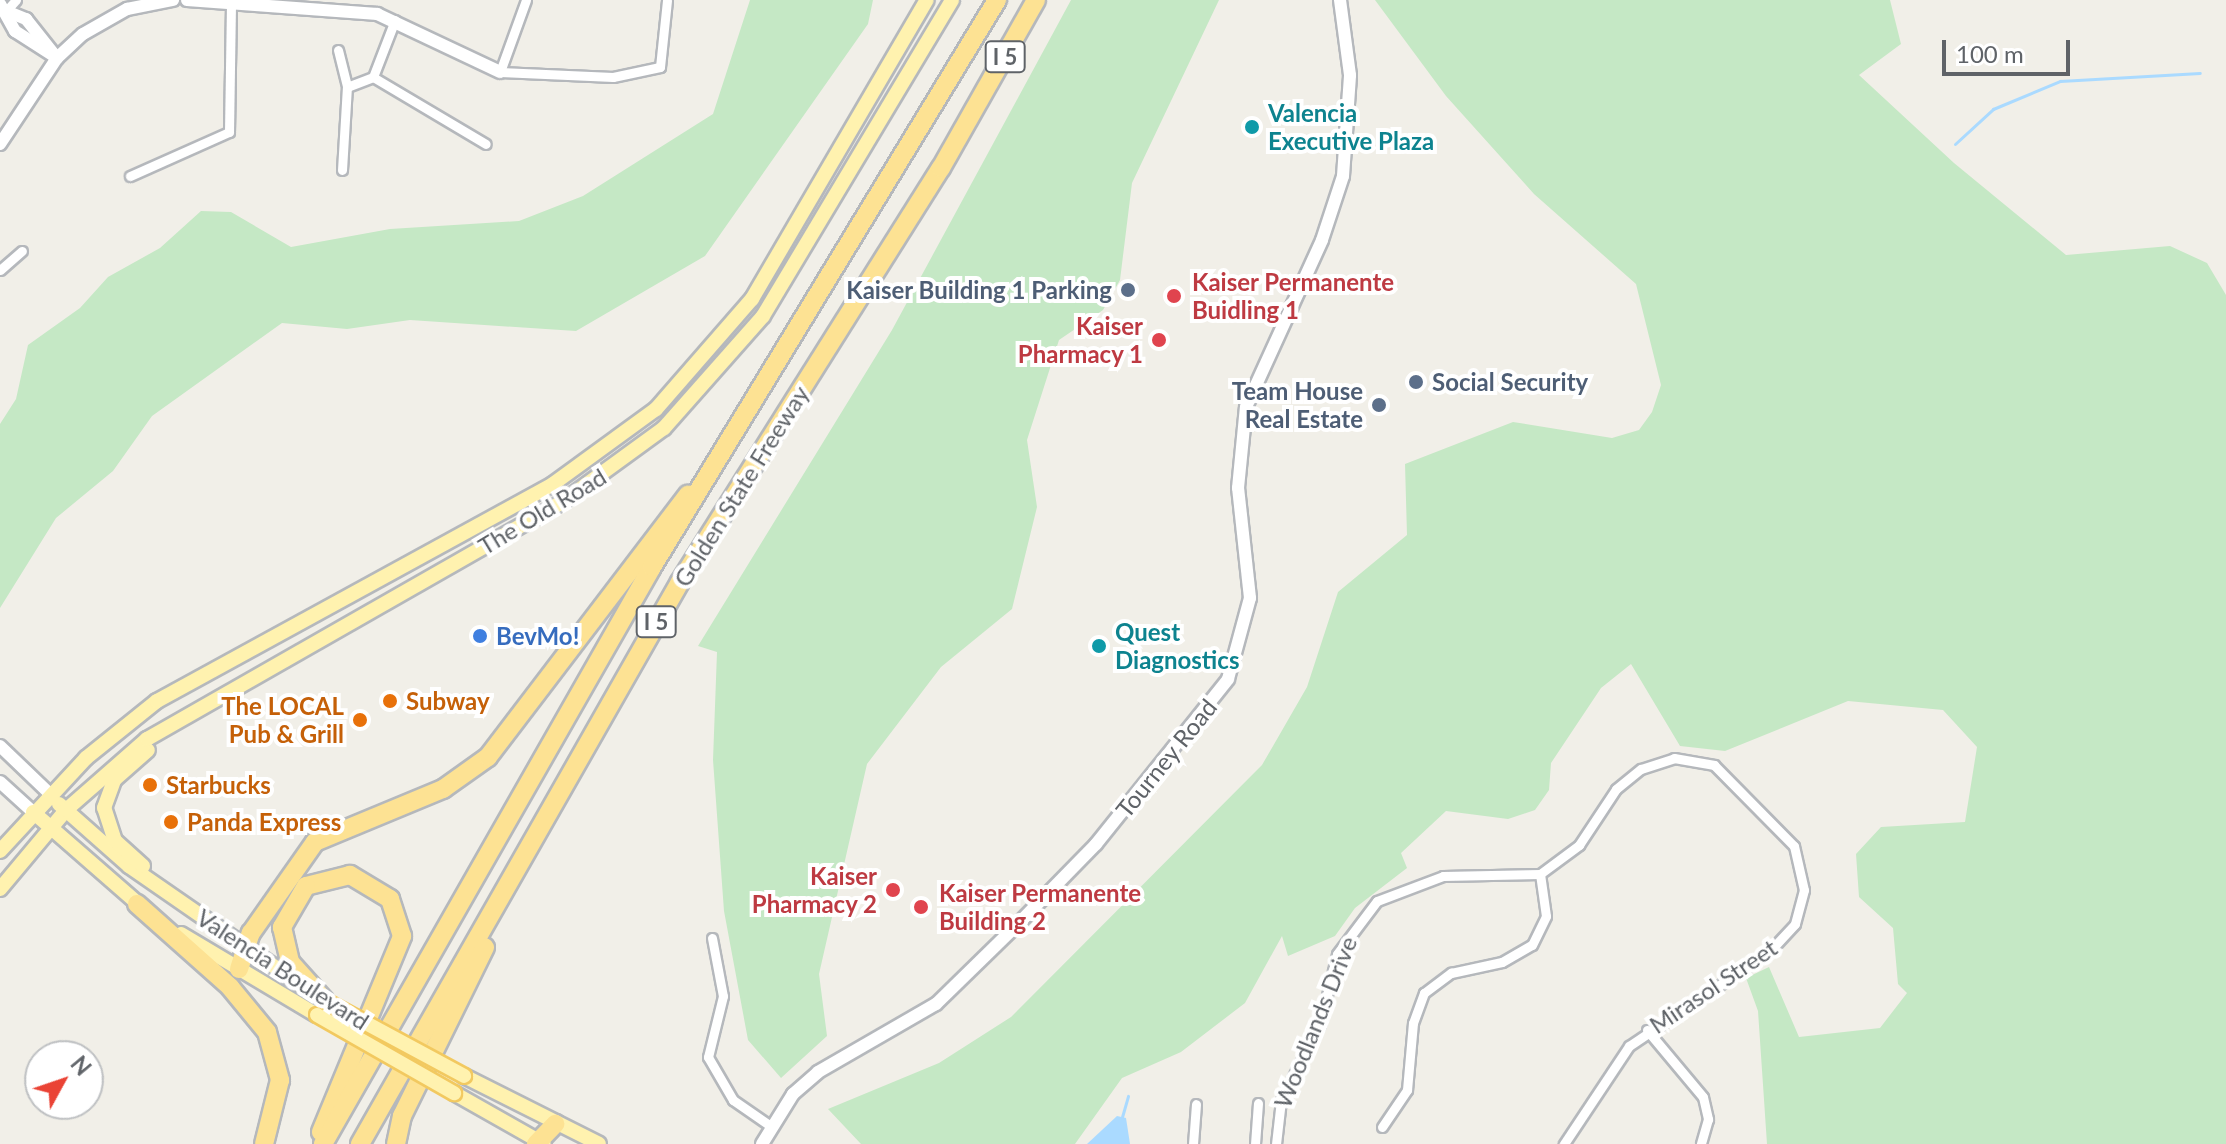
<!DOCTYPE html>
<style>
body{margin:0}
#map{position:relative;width:2226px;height:1144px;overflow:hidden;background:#f1efe8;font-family:Lato,sans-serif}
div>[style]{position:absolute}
.green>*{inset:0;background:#c5e8c5}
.water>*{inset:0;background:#aadaff}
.stream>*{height:3px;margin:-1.5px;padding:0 1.5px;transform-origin:1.5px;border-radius:1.5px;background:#aadaff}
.roads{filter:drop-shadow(2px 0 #b5b8bc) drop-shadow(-2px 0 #b5b8bc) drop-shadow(0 2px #b5b8bc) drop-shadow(0 -2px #b5b8bc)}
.minor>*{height:9px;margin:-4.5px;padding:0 4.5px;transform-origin:4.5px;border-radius:4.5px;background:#fff}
.tertiary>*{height:12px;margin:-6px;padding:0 6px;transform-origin:6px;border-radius:6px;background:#fff}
.primary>*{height:14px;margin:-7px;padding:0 7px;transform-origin:7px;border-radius:7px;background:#fff2af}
.motorway>*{height:18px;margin:-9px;padding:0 9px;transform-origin:9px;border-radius:9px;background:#fde293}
.bridges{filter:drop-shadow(2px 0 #f2c960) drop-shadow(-2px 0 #f2c960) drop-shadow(0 2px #f2c960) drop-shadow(0 -2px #f2c960)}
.primary-bridge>*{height:14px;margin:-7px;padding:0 7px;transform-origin:7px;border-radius:7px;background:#fff2af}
.dots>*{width:22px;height:22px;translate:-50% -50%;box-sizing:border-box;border:4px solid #fff;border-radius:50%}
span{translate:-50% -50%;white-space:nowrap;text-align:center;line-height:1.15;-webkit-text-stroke:8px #fff;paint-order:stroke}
.shield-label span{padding:2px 6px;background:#fff;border:2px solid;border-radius:6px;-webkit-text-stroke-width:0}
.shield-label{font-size:22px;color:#5f6368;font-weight:700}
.culture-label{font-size:24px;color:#0d838f;font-weight:700}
.left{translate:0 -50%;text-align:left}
.health-label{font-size:24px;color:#be3a42;font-weight:700}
.right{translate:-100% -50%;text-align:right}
.service-label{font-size:24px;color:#4e5e75;font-weight:700}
.street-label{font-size:24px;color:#5f6368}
.shop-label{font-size:24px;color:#366cbe;font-weight:700}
.food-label{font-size:24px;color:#c56008;font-weight:700}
.north{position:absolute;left:24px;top:1040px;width:80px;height:80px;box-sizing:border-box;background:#fff;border:2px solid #bfc1c3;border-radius:50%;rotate:50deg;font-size:22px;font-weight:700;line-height:32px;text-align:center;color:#5f6368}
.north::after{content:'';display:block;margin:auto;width:28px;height:36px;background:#ea4335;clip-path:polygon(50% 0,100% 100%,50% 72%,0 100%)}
.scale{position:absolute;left:1942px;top:40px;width:128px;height:36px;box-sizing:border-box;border:4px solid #5f6368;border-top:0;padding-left:10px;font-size:24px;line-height:28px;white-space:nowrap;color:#5f6368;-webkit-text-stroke:6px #fff;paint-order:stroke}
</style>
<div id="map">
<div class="green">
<div style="clip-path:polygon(750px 0,873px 0,868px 24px,705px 256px,576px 331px,410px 320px,347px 329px,282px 323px,152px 416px,113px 471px,56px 518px,0 608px,0 424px,16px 399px,28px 345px,80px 308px,108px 277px,160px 248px,201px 211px,231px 212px,291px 247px,390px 229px,519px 221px,583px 196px,713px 114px)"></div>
<div style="clip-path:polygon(1071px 0,1219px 0,1132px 183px,1120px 280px,1103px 310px,1059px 340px,1027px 440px,1037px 507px,1012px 609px,941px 667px,867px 764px,819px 974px,827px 1036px,781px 1078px,748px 1040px,724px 911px,713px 760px,717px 652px,698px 646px,892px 330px)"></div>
<div style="clip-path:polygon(1375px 0,1890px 0,1901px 44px,1859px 75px,1954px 163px,2066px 255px,2170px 246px,2207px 263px,2226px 295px,2226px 1144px,1767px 1144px,1758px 1011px,1746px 978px,1769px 967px,1799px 1037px,1880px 1028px,1907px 993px,1898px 984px,1893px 928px,1859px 897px,1856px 854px,1881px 827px,1965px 822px,1977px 747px,1943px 710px,1848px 701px,1725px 751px,1680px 746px,1631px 664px,1601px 688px,1551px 763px,1549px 790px,1535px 810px,1508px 819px,1446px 811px,1401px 853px,1407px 868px,1355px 908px,1335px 936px,1288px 956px,1282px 936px,1245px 1003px,1181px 1052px,1122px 1078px,1075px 1144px,861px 1144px,828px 1109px,939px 1063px,1011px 1017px,1262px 765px,1307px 687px,1338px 592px,1407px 535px,1405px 464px,1513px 422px,1612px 438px,1639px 430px,1652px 412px,1661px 385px,1636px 284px,1534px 194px,1446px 96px)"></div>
</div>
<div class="water">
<div style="clip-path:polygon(1117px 1116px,1126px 1118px,1130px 1144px,1087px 1144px)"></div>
</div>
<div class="stream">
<div style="left:1955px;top:144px;width:52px;rotate:-42.6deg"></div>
<div style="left:1993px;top:109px;width:73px;rotate:-22.7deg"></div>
<div style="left:2060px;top:81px;width:140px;rotate:-3.3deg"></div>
<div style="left:1122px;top:1117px;width:22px;rotate:-74deg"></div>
</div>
<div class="roads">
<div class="minor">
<div style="left:526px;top:0;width:77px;rotate:109.9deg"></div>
<div style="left:500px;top:72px;width:113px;rotate:2.5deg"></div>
<div style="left:613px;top:77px;width:48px;rotate:-12deg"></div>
<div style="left:660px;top:67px;width:67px;rotate:-84deg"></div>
<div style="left:6px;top:11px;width:15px;rotate:-48deg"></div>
<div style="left:338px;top:50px;width:38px;rotate:76deg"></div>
<div style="left:347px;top:87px;width:28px;rotate:-21deg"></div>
<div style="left:373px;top:77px;width:61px;rotate:-68.9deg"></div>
<div style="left:373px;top:77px;width:131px;rotate:30.7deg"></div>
<div style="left:342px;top:170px;width:83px;rotate:-86.6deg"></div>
<div style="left:130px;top:176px;width:108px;rotate:-24deg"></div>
<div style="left:229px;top:132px;width:127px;rotate:-89.1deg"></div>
<div style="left:0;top:270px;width:29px;rotate:-41deg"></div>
<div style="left:712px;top:938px;width:59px;rotate:79.3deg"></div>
<div style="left:723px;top:996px;width:63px;rotate:103.8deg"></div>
<div style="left:708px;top:1057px;width:50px;rotate:59.8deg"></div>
<div style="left:733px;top:1100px;width:47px;rotate:34.7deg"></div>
<div style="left:1647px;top:1030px;width:87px;rotate:50.1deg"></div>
<div style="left:1703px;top:1097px;width:23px;rotate:77deg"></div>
<div style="left:1708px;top:1119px;width:26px;rotate:106deg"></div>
<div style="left:1382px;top:1127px;width:45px;rotate:-56deg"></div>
<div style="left:1407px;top:1090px;width:67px;rotate:-84.9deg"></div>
<div style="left:1413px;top:1023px;width:32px;rotate:-70deg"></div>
<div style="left:1424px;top:993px;width:34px;rotate:-37deg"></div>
<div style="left:1451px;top:973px;width:52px;rotate:-12.2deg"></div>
<div style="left:1502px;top:962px;width:34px;rotate:-30deg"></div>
<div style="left:1532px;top:945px;width:32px;rotate:-64deg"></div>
<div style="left:1546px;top:916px;width:42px;rotate:-98.1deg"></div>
<div style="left:1193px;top:1144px;width:40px;rotate:-85.7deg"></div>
<div style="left:1255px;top:1144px;width:41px;rotate:-85.8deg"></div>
<div style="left:1276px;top:1144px;width:44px;rotate:-83.5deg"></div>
<div style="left:1281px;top:1100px;width:85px;rotate:-62.8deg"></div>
<div style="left:1320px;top:1024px;width:72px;rotate:-76.3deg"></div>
<div style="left:1337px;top:954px;width:66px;rotate:-53deg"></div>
<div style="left:1377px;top:901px;width:71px;rotate:-20.7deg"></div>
<div style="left:1443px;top:876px;width:97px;rotate:-1.2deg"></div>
<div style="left:1540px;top:874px;width:49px;rotate:-36.6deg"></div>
<div style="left:1579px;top:845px;width:67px;rotate:-56.5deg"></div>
<div style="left:1616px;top:789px;width:32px;rotate:-39deg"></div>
<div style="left:1641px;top:769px;width:35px;rotate:-18deg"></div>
<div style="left:1674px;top:758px;width:41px;rotate:9.9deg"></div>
<div style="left:1714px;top:765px;width:114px;rotate:45.4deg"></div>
<div style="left:1794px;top:846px;width:45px;rotate:77.2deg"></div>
<div style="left:1804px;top:890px;width:35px;rotate:105deg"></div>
<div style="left:1795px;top:924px;width:37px;rotate:133deg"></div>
<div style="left:1770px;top:951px;width:170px;rotate:146deg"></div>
<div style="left:1629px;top:1046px;width:118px;rotate:123.6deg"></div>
</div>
<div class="tertiary">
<div style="left:187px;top:0;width:191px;rotate:4.2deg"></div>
<div style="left:377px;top:14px;width:136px;rotate:25.2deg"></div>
<div style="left:0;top:4px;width:31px;rotate:61deg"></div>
<div style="left:15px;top:31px;width:50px;rotate:32.7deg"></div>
<div style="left:6px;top:11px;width:22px;rotate:22deg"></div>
<div style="left:26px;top:19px;width:50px;rotate:51.5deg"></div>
<div style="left:0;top:144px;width:103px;rotate:-56.5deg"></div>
<div style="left:57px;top:58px;width:35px;rotate:-43deg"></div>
<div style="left:83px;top:34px;width:51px;rotate:-29.6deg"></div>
<div style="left:127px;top:9px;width:47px;rotate:-11.1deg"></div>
<div style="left:0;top:746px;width:69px;rotate:43.8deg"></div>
<div style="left:0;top:782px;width:45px;rotate:42.3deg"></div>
<div style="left:762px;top:1144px;width:59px;rotate:-58.2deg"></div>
<div style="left:793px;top:1094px;width:33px;rotate:-41deg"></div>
<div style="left:818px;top:1072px;width:136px;rotate:-30deg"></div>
<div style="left:936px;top:1004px;width:113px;rotate:-44.3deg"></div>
<div style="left:1017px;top:925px;width:113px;rotate:-45.7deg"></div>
<div style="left:1096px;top:844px;width:211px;rotate:-51.3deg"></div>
<div style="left:1228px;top:679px;width:84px;rotate:-74.8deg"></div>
<div style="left:1250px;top:598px;width:111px;rotate:-96.2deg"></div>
<div style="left:1238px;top:488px;width:81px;rotate:-84.4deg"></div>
<div style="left:1246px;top:407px;width:183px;rotate:-65.5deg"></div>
<div style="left:1322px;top:240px;width:67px;rotate:-71.8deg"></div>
<div style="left:1343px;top:176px;width:101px;rotate:-86deg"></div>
<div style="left:1350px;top:75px;width:76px;rotate:-97.6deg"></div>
</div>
<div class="primary">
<div style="left:59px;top:804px;width:94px;rotate:41.5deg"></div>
<div style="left:129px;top:866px;width:221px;rotate:34.7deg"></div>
<div style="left:33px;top:812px;width:147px;rotate:41.1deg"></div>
<div style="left:0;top:851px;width:127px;rotate:-47.2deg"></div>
<div style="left:86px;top:758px;width:91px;rotate:-38.8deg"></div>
<div style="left:157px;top:701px;width:452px;rotate:-28.7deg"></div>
<div style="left:553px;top:484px;width:127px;rotate:-36.1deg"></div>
<div style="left:656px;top:409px;width:146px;rotate:-48.9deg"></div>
<div style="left:752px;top:299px;width:346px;rotate:-59.7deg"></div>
<div style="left:143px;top:866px;width:38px;rotate:-138deg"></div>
<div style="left:115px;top:841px;width:35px;rotate:-108deg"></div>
<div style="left:104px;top:808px;width:30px;rotate:-70deg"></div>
<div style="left:114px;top:780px;width:45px;rotate:-41.4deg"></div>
<div style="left:0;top:889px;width:103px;rotate:-50.1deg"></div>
<div style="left:66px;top:810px;width:108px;rotate:-41.2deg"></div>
<div style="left:147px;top:739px;width:477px;rotate:-29.7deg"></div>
<div style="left:561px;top:503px;width:127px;rotate:-36.1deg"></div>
<div style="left:664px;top:428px;width:149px;rotate:-48.5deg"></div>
<div style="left:763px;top:316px;width:368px;rotate:-59.1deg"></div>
<div style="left:181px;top:934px;width:158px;rotate:30.8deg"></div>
<div style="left:464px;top:1076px;width:151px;rotate:26.7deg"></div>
<div style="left:454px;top:1093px;width:103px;rotate:29.5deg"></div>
</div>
<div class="motorway">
<div style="left:137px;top:904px;width:125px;rotate:41.7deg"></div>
<div style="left:230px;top:987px;width:58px;rotate:50.6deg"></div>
<div style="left:267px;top:1032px;width:50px;rotate:74.8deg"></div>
<div style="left:280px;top:1080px;width:66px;rotate:104deg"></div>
<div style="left:239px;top:969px;width:38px;rotate:-72deg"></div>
<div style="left:251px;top:933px;width:111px;rotate:-54.9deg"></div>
<div style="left:315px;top:842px;width:139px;rotate:-22.5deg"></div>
<div style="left:443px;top:789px;width:55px;rotate:-35.4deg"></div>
<div style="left:488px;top:757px;width:330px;rotate:-52.7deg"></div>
<div style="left:321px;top:1132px;width:212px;rotate:-67.5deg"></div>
<div style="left:402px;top:936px;width:39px;rotate:-108deg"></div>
<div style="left:390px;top:899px;width:47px;rotate:-149deg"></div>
<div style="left:350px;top:875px;width:45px;rotate:166deg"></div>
<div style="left:306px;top:886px;width:48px;rotate:120.3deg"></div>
<div style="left:282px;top:927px;width:36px;rotate:77deg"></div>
<div style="left:290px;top:962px;width:52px;rotate:48.1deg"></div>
<div style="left:323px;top:1144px;width:664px;rotate:-60.31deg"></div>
<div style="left:652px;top:567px;width:664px;rotate:-58.68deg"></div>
<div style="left:360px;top:1144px;width:647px;rotate:-60.34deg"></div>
<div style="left:680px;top:582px;width:489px;rotate:-57.8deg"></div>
<div style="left:941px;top:168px;width:193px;rotate:-60.5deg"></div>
<div style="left:396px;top:1144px;width:29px;rotate:-78deg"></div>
<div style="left:402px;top:1116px;width:188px;rotate:-63.8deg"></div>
<div style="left:536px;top:1144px;width:28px;rotate:-46deg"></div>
</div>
</div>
<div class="bridges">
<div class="primary-bridge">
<div style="left:325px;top:1001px;width:158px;rotate:28.3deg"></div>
<div style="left:317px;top:1015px;width:158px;rotate:29.7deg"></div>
</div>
</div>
<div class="dots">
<div style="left:1252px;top:127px;background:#0f9aa8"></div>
<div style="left:1128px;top:290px;background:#5c6f8a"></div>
<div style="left:1174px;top:296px;background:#e0444e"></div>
<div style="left:1159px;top:340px;background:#e0444e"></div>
<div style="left:1416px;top:382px;background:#5c6f8a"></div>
<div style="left:1379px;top:405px;background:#5c6f8a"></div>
<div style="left:480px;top:636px;background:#3f7fe0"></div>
<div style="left:1099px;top:646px;background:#0f9aa8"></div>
<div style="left:390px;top:701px;background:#e8710a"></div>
<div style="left:360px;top:720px;background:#e8710a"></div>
<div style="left:150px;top:785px;background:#e8710a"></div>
<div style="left:171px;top:822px;background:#e8710a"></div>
<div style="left:893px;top:890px;background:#e0444e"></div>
<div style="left:921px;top:907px;background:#e0444e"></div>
</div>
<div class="shield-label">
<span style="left:1005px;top:57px">I 5</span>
<span style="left:656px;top:622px">I 5</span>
</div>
<div class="culture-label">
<span class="left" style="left:1268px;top:127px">Valencia<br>Executive Plaza</span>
<span class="left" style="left:1115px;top:646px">Quest<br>Diagnostics</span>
</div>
<div class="health-label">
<span class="left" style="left:1192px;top:296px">Kaiser Permanente<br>Buidling 1</span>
<span class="right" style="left:1143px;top:340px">Kaiser<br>Pharmacy 1</span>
<span class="right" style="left:877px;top:890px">Kaiser<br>Pharmacy 2</span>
<span class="left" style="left:939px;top:907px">Kaiser Permanente<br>Building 2</span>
</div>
<div class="service-label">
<span class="right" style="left:1112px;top:290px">Kaiser Building 1 Parking</span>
<span class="left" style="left:1432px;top:382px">Social Security</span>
<span class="right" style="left:1363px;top:405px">Team House<br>Real Estate</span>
</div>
<div class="street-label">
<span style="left:741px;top:486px;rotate:-58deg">Golden State Freeway</span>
<span style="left:542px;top:511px;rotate:-31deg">The Old Road</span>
<span style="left:1166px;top:758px;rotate:-51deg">Tourney Road</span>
<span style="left:283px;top:969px;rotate:33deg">Valencia Boulevard</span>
<span style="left:1713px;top:986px;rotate:-34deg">Mirasol Street</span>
<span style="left:1315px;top:1022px;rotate:-68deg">Woodlands Drive</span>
</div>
<div class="shop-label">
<span class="left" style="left:496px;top:636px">BevMo!</span>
</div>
<div class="food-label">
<span class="left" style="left:406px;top:701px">Subway</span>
<span class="right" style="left:344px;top:720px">The LOCAL<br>Pub &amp; Grill</span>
<span class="left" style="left:166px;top:785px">Starbucks</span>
<span class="left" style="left:187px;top:822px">Panda Express</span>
</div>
<div class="north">N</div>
<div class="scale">100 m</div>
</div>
